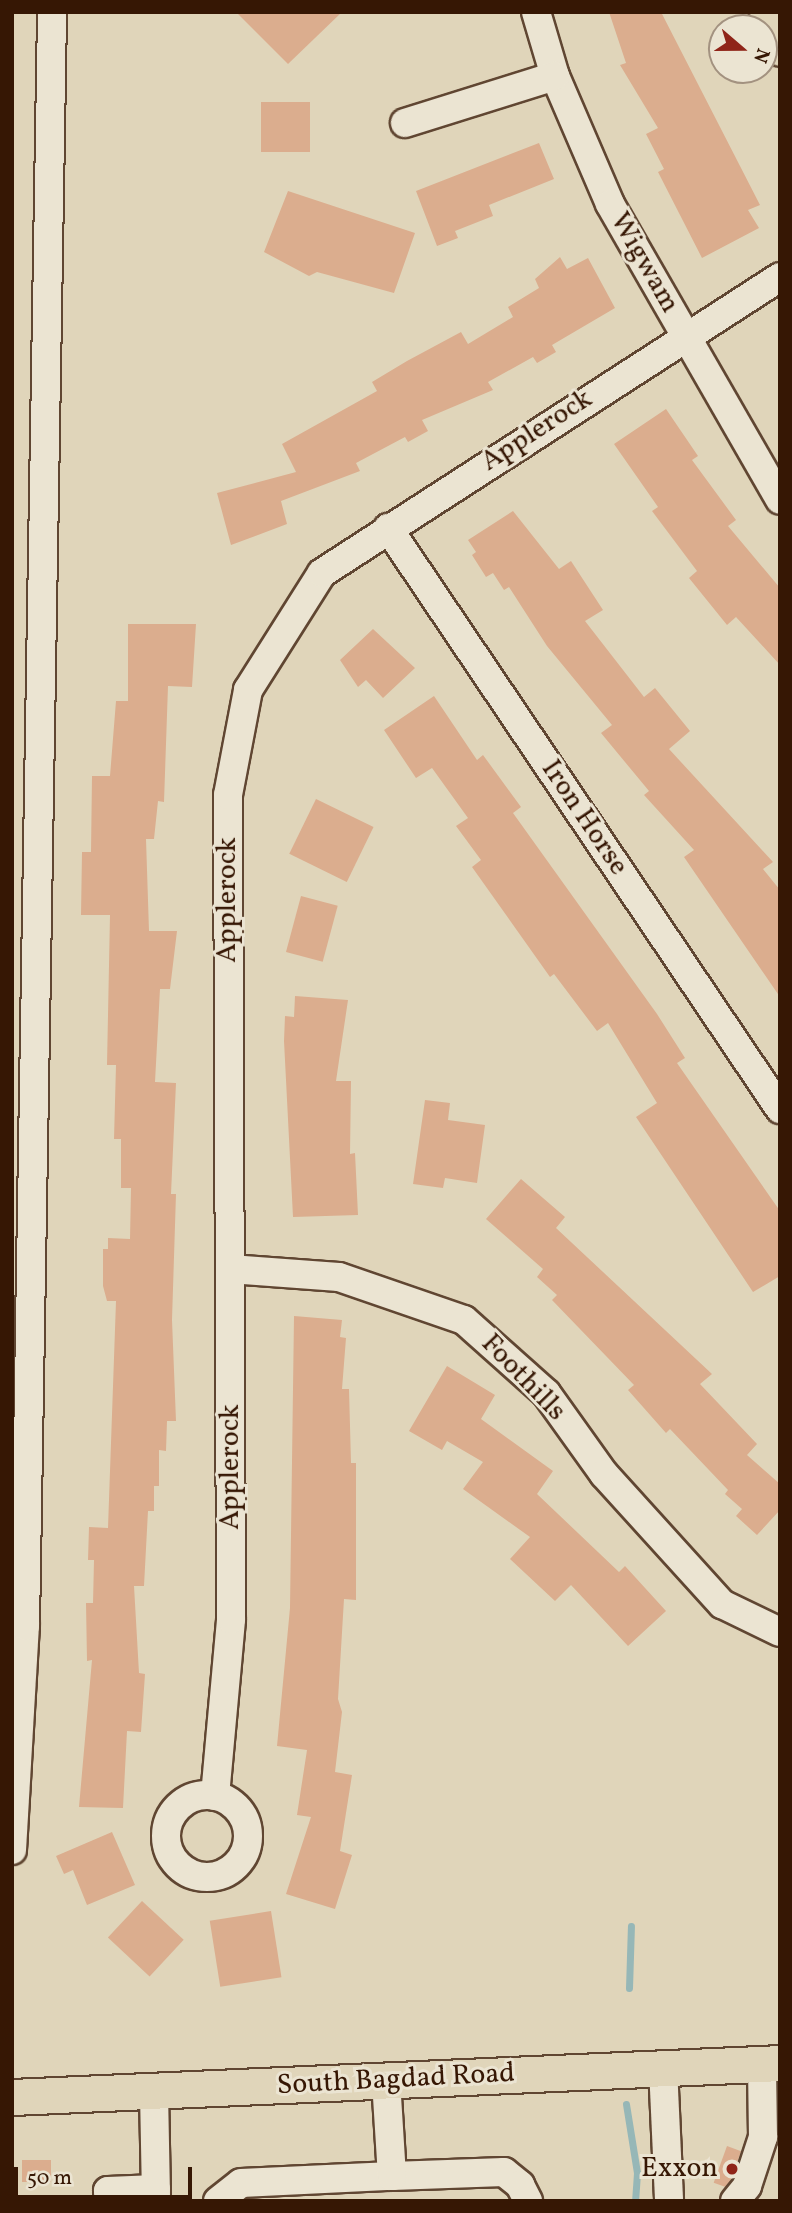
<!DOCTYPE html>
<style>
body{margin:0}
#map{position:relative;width:792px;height:2213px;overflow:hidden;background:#e0d5ba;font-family:Vollkorn,serif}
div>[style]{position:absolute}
.stream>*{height:7px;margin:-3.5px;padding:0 3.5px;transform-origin:3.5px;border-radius:3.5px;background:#96b7b7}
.building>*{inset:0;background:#dbad8e;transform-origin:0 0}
.roads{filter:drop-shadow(2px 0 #604632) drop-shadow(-2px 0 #604632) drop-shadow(0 2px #604632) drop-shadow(0 -2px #604632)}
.minor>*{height:28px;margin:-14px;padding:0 14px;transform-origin:14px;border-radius:14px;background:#ebe4d2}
.minor>.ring{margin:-14px;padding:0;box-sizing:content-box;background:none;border:28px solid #ebe4d2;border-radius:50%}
.major>*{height:35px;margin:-17.5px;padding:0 17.5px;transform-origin:17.5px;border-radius:17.5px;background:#e0d5ba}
.dots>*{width:19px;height:19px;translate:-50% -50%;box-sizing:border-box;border:4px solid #ebe4d2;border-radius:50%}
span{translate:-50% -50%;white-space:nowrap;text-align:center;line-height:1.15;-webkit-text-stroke:6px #ebe4d2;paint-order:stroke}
.street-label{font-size:28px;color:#361704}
.poi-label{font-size:28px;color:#361704}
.right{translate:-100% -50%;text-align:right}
.frame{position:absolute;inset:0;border:14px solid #361704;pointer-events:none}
.north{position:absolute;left:708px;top:14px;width:70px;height:70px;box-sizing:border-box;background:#ebe4d2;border:2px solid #a39280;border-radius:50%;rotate:110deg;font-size:19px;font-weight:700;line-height:28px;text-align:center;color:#361704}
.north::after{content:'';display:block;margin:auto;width:24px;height:32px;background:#8f2418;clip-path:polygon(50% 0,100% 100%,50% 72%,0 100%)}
.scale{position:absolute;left:14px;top:2167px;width:178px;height:32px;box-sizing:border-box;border:4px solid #361704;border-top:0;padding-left:9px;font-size:21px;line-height:24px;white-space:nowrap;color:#361704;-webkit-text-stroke:5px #ebe4d2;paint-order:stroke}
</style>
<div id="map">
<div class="stream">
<div style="left:629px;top:1988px;width:62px;rotate:-88.2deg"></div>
<div style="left:626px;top:2104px;width:70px;rotate:80.9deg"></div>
<div style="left:637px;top:2173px;width:28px;rotate:94deg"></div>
</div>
<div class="building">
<div style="clip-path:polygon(236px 12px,342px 12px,288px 64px)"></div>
<div style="clip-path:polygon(609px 12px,661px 12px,760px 205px,748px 210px,759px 228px,702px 258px,658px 172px,664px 169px,646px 134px,658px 128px,620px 65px,626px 63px)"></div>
<div style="left:261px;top:102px;width:49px;height:50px"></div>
<div style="clip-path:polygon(539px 143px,554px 179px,489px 205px,493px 216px,455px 231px,458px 238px,437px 246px,416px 191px)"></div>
<div style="clip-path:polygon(288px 191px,415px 233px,394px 293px,317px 272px,309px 276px,264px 252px)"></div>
<div style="clip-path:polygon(560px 257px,567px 269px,588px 258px,615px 308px,552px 345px,556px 352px,537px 363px,533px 357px,488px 382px,493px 390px,422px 420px,428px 431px,408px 442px,405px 437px,356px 463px,360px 471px,281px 501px,287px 524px,231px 545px,217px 493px,296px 472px,282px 444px,377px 391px,372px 382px,407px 361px,461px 332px,468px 344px,513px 317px,508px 307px,539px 288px,535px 279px)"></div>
<div style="clip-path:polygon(666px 409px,698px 456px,692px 460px,736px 520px,728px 526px,780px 588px,780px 665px,736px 617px,727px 625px,689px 578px,697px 571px,652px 511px,658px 507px,614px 444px)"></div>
<div style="clip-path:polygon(513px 511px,559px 569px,571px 561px,603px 610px,585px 621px,644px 697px,655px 688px,690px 731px,669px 749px,773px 862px,763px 869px,780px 890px,780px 997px,684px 857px,694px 850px,644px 795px,649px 791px,601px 733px,612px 725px,547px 646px,509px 587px,504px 590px,493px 573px,486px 577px,472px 555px,476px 552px,468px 540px)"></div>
<div style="clip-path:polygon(128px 624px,196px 624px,192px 687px,168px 686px,164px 802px,158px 801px,154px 839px,146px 839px,149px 931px,177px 931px,170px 989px,160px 989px,155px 1082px,176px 1083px,171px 1194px,176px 1194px,172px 1320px,176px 1421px,167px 1421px,166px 1451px,159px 1450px,159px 1486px,154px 1486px,154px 1511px,148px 1511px,144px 1586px,134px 1586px,139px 1673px,145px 1674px,141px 1732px,127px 1731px,123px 1808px,79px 1807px,92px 1660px,87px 1661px,86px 1603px,93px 1603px,94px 1560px,88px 1560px,89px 1527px,108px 1528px,116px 1301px,107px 1301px,103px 1286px,103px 1249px,108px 1249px,108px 1238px,130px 1239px,131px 1188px,121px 1188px,121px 1139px,114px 1139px,116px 1065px,107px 1065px,110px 915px,81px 915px,82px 852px,91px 852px,92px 776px,110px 776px,116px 701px,128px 701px)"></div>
<div style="clip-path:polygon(373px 629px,415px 668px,383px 698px,366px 680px,358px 687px,340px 660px)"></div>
<div style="clip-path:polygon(434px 696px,477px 760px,483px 755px,521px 807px,513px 813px,657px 1014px,685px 1058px,677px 1063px,780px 1211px,780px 1276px,753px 1292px,636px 1117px,657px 1103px,608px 1023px,597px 1031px,554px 974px,550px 977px,472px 867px,481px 860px,456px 826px,468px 818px,432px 768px,416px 778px,384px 730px)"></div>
<div style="left:316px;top:799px;width:64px;height:61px;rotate:26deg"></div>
<div style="left:301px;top:896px;width:38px;height:58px;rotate:15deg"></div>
<div style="clip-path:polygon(295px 996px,348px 1000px,336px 1081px,351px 1081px,350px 1154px,355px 1153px,358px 1215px,293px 1217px,284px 1041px,285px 1016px,294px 1017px)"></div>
<div style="clip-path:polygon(425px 1100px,450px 1103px,448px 1120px,485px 1125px,477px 1183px,445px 1178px,443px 1188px,413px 1184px)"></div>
<div style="clip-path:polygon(521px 1179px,565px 1217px,556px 1228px,712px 1374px,700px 1384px,757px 1444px,747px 1455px,780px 1484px,780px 1510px,757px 1535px,736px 1516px,742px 1509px,725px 1494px,728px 1490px,670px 1429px,666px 1433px,628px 1390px,634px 1385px,552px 1300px,557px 1295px,537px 1277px,543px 1269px,486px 1219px)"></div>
<div style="clip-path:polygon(294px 1316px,342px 1320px,340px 1337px,346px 1338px,342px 1389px,349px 1389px,351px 1463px,356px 1463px,356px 1600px,344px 1599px,338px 1699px,342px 1712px,335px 1772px,352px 1775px,340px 1851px,352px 1855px,335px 1909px,286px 1894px,311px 1817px,297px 1815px,307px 1750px,277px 1746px,290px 1608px)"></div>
<div style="clip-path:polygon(447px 1366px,495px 1395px,481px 1419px,553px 1471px,537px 1494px,619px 1572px,625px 1566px,666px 1611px,628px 1646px,571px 1585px,555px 1601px,510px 1559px,530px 1537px,463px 1489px,483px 1462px,447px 1441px,442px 1450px,409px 1431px)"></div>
<div style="clip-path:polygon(112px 1832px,135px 1885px,87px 1905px,73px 1870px,64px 1874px,56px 1856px)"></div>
<div style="left:142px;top:1901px;width:57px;height:50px;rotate:43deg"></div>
<div style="left:271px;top:1911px;width:67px;height:62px;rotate:81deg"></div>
<div style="left:727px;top:2146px;width:15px;height:39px;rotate:20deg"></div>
<div style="left:51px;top:2160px;width:22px;height:29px;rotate:90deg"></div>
</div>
<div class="roads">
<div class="minor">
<div style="left:536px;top:12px;width:67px;rotate:73.5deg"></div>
<div style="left:555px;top:76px;width:139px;rotate:66.7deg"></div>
<div style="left:610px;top:204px;width:341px;rotate:60.1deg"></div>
<div style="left:405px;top:123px;width:157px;rotate:-17.4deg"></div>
<div style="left:388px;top:528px;width:701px;rotate:55.99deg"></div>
<div style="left:230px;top:1269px;width:109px;rotate:4.2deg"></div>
<div style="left:339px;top:1277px;width:132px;rotate:19deg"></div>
<div style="left:464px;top:1320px;width:110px;rotate:41.7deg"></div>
<div style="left:546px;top:1393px;width:100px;rotate:54.4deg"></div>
<div style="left:604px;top:1474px;width:176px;rotate:47.8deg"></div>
<div style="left:722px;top:1604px;width:64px;rotate:25.8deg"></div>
<div class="ring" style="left:166px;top:1795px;width:54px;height:54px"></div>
<div style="left:215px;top:1796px;width:178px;rotate:-84.8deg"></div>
<div style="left:231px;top:1619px;width:824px;rotate:-90.21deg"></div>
<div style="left:228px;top:795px;width:107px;rotate:-79.2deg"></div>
<div style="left:248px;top:690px;width:138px;rotate:-57.7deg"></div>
<div style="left:322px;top:573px;width:545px;rotate:-32.87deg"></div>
<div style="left:12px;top:1850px;width:224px;rotate:-86.7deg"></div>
<div style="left:25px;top:1626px;width:1614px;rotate:-89.04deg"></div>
<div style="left:663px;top:2067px;width:134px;rotate:87.4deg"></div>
<div style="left:154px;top:2092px;width:109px;rotate:88.9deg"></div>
<div style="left:392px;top:2176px;width:112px;rotate:-2deg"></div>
<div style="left:504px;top:2172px;width:21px;rotate:39deg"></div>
<div style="left:520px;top:2185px;width:18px;rotate:63deg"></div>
<div style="left:109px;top:2201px;width:10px;rotate:-96deg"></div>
<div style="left:108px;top:2191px;width:48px;rotate:-2.4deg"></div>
<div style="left:218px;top:2201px;width:29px;rotate:-38deg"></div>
<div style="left:241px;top:2183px;width:151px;rotate:-2.7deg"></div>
<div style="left:392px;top:2176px;width:96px;rotate:-93.6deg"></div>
<div style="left:735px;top:2201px;width:19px;rotate:-51deg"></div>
<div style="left:747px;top:2186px;width:52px;rotate:-71.9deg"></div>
<div style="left:763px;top:2137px;width:73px;rotate:-90.8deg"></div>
</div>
<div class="major">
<div style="left:767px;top:12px;width:38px;rotate:70deg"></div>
<div style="left:12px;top:2097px;width:769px;rotate:-2.53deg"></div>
</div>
</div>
<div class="dots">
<div style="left:732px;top:2169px;background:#8f2418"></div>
</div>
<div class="street-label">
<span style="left:644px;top:263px;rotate:60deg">Wigwam</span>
<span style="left:537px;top:431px;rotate:-33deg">Applerock</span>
<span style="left:584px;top:818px;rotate:56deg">Iron Horse</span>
<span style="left:228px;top:900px;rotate:-90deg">Applerock</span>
<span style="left:523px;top:1378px;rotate:46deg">Foothills</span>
<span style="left:231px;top:1467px;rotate:-90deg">Applerock</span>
<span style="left:396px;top:2080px;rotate:-3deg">South Bagdad Road</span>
</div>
<div class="poi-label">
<span class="right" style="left:718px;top:2169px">Exxon</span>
</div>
<div class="frame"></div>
<div class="north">N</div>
<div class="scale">50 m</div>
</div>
